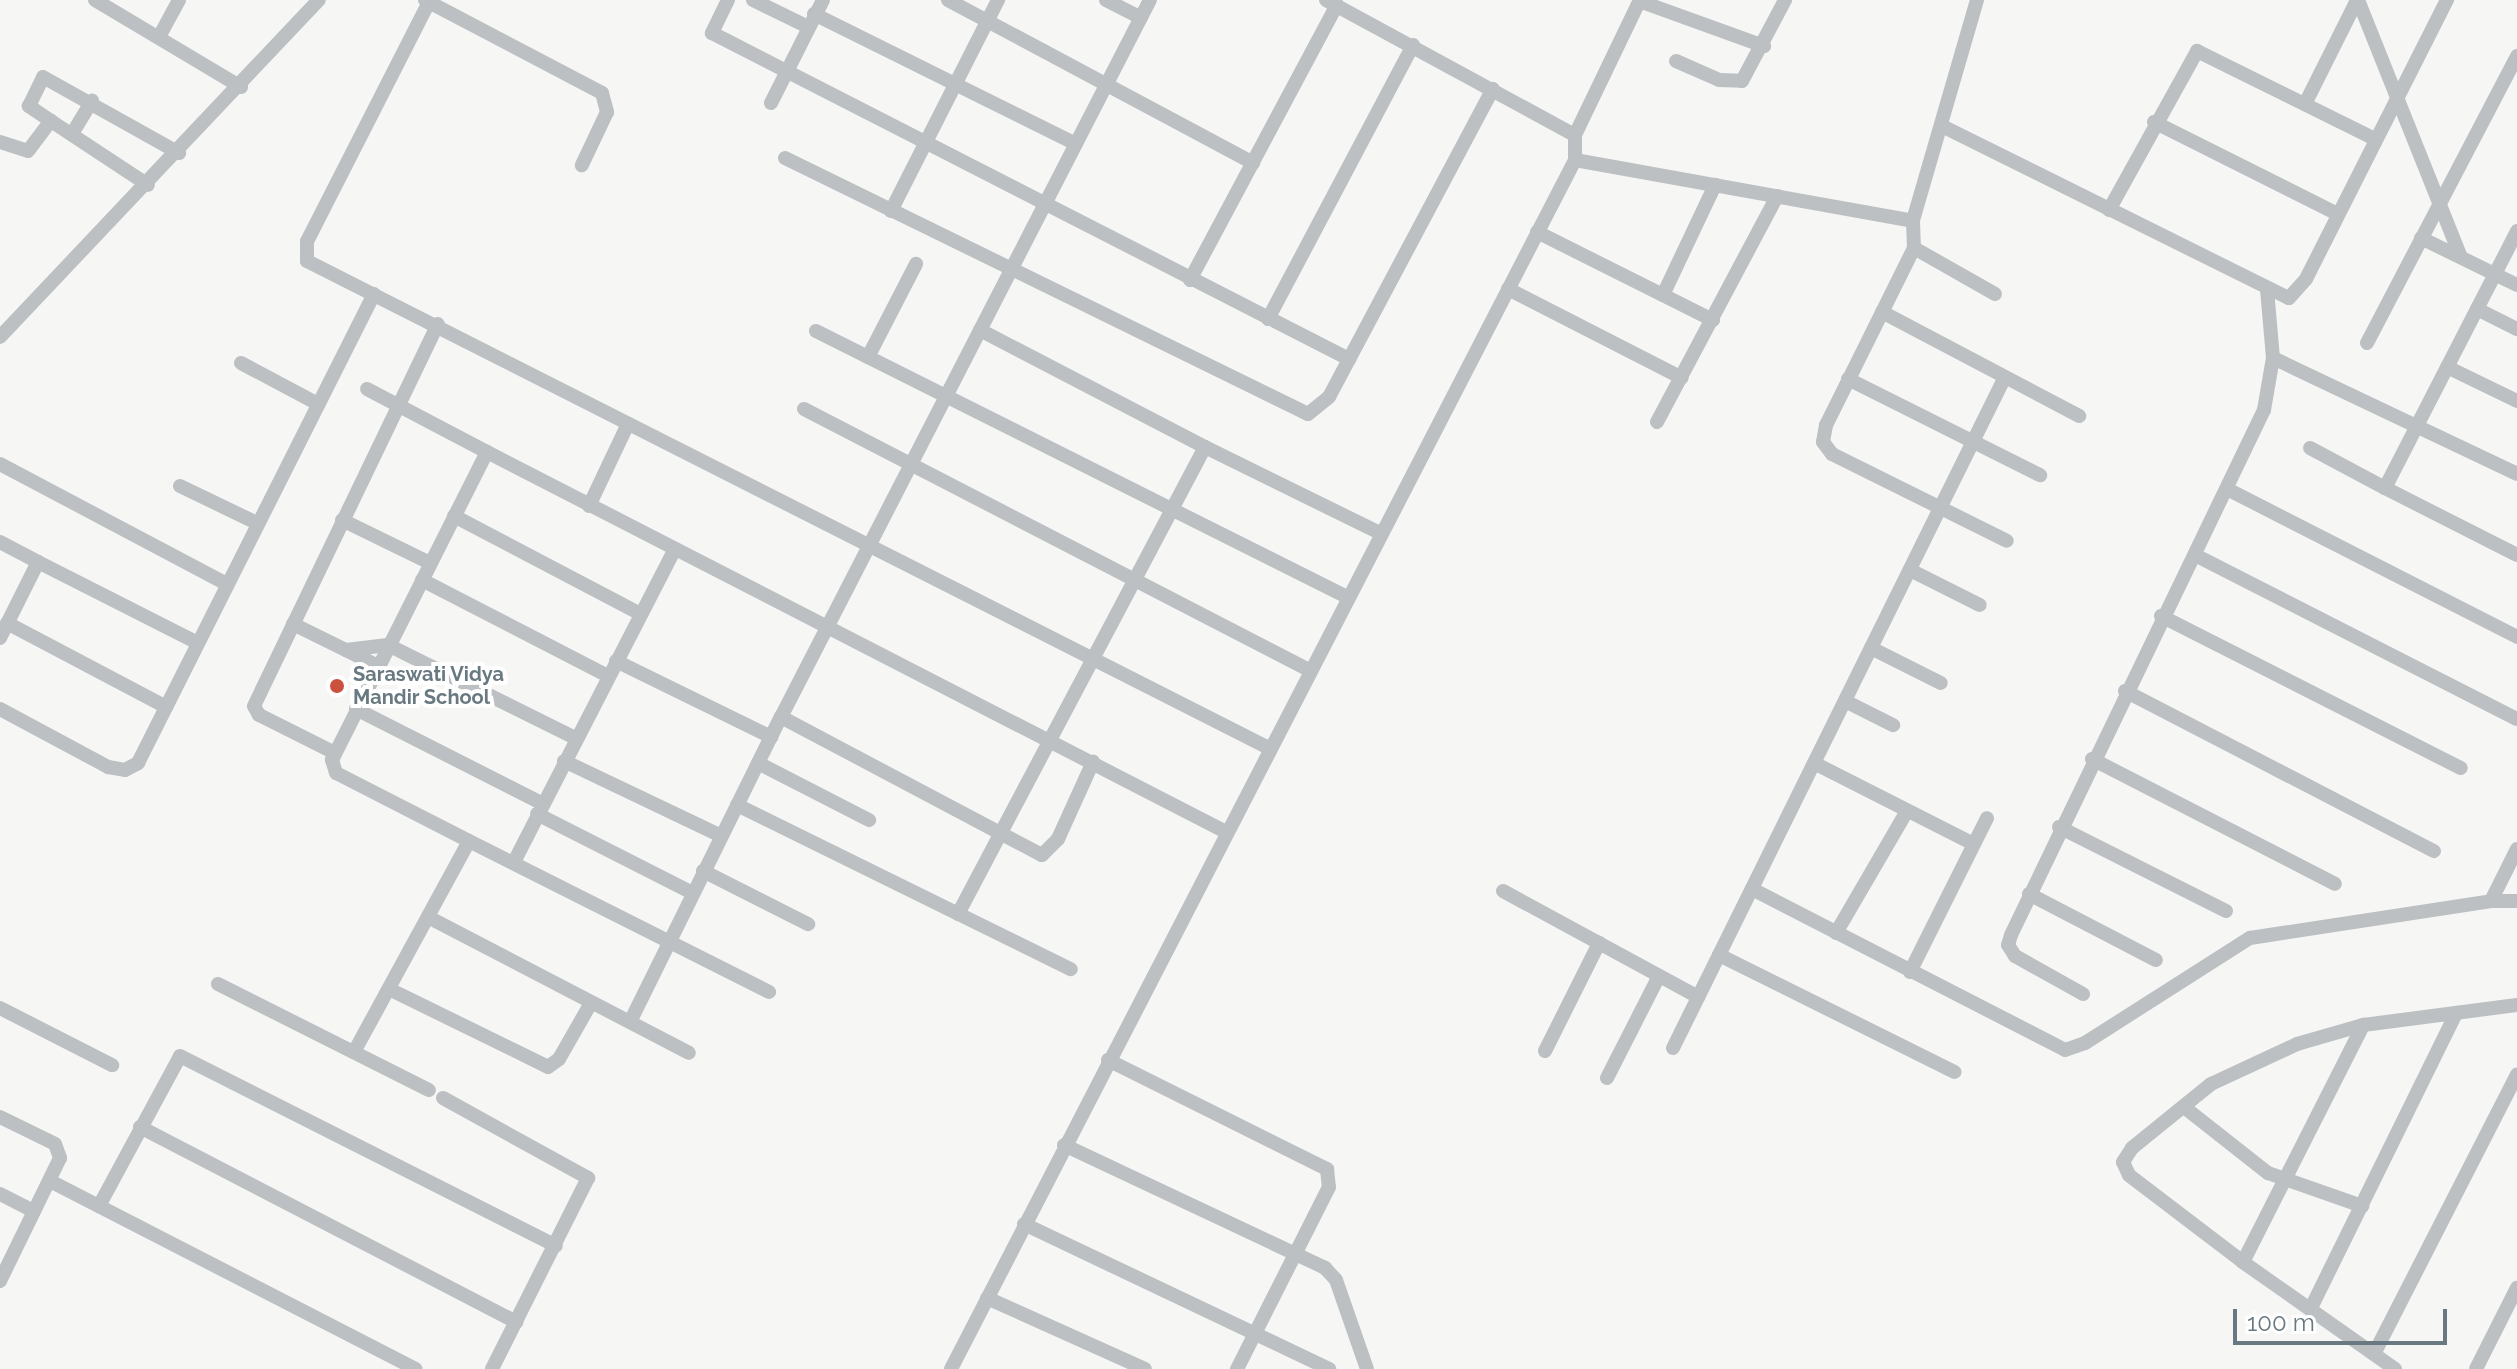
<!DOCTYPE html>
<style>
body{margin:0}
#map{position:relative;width:2517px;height:1369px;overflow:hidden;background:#f6f6f4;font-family:Raleway,sans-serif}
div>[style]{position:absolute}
.minor>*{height:14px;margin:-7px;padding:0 7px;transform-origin:7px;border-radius:7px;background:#bcc0c3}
.dots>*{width:22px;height:22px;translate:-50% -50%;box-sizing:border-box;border:4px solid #fff;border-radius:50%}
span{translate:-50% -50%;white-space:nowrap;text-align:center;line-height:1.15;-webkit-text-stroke:8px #fff;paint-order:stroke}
.poi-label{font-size:20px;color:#697981;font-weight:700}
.left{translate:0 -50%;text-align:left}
.scale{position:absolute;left:2233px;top:1309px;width:214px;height:36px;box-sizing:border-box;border:4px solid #697981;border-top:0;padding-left:10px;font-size:24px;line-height:28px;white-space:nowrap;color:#697981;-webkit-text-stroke:6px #fff;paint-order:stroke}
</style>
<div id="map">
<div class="minor">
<div style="left:95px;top:0;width:170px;rotate:30.8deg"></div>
<div style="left:425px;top:0;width:200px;rotate:27.7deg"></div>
<div style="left:602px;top:93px;width:20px;rotate:75deg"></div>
<div style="left:607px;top:112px;width:59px;rotate:115.3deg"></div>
<div style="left:728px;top:0;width:37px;rotate:116deg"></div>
<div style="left:712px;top:33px;width:716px;rotate:27.1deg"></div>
<div style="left:753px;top:0;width:61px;rotate:26.1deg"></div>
<div style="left:948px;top:0;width:346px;rotate:28.1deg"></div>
<div style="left:1106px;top:0;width:39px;rotate:27deg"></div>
<div style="left:1326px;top:0;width:283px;rotate:28.5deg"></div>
<div style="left:1977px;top:0;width:230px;rotate:106.2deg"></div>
<div style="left:1913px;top:221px;width:27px;rotate:88deg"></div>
<div style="left:1914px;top:248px;width:198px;rotate:116.4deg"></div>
<div style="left:1826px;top:425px;width:17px;rotate:100deg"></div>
<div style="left:1823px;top:442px;width:15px;rotate:53deg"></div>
<div style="left:1832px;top:454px;width:195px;rotate:26.4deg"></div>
<div style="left:2358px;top:0;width:277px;rotate:68.2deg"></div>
<div style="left:1639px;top:1px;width:133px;rotate:19.8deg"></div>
<div style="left:429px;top:2px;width:268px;rotate:117deg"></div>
<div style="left:307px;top:241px;width:20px;rotate:90deg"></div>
<div style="left:307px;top:261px;width:1078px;rotate:26.85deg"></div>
<div style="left:814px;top:14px;width:292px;rotate:26.4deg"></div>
<div style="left:159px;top:37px;width:42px;rotate:-61.6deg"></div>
<div style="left:1676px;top:61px;width:47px;rotate:23.8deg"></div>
<div style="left:1719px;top:80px;width:23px;rotate:2deg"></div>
<div style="left:1742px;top:81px;width:92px;rotate:-62deg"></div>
<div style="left:771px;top:103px;width:115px;rotate:-63.2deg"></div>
<div style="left:2305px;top:104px;width:116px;rotate:-63.4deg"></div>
<div style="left:51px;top:121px;width:27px;rotate:-146deg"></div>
<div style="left:29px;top:106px;width:32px;rotate:-64deg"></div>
<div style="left:43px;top:77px;width:156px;rotate:29.2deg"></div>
<div style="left:2154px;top:122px;width:203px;rotate:26.6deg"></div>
<div style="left:1942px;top:126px;width:387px;rotate:26.4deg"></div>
<div style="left:2289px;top:298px;width:25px;rotate:-48deg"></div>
<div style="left:2306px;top:279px;width:313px;rotate:-63.2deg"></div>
<div style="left:72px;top:134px;width:39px;rotate:-59deg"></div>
<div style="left:0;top:142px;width:29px;rotate:18deg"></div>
<div style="left:28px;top:151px;width:38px;rotate:-53deg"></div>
<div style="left:51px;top:121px;width:116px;rotate:33.4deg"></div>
<div style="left:785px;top:158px;width:582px;rotate:26.08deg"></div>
<div style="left:1308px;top:414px;width:27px;rotate:-39deg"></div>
<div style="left:1329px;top:397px;width:349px;rotate:-62deg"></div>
<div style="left:1575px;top:160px;width:343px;rotate:10.2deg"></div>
<div style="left:2109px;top:210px;width:182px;rotate:-61deg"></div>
<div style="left:2197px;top:51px;width:199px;rotate:26.3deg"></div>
<div style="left:891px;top:211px;width:237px;rotate:-63.1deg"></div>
<div style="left:1537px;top:232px;width:197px;rotate:26.6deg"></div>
<div style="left:2421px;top:238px;width:107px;rotate:26.1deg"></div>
<div style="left:1914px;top:248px;width:93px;rotate:29.6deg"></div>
<div style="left:1190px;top:280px;width:312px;rotate:-61.9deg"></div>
<div style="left:1508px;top:289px;width:195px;rotate:27.1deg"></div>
<div style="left:1663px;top:295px;width:122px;rotate:-64.7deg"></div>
<div style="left:2477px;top:309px;width:45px;rotate:26.6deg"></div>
<div style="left:1882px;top:312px;width:223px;rotate:27.8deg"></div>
<div style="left:1268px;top:319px;width:310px;rotate:-62.1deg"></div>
<div style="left:980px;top:330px;width:254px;rotate:27.5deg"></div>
<div style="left:816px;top:331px;width:594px;rotate:26.61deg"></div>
<div style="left:0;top:337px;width:464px;rotate:-46.6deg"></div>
<div style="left:2367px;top:343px;width:324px;rotate:-62.4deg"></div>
<div style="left:868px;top:357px;width:105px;rotate:-62.7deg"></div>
<div style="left:2273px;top:358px;width:270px;rotate:25.4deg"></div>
<div style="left:241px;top:363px;width:87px;rotate:28deg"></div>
<div style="left:2447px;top:367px;width:78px;rotate:25.9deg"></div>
<div style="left:1848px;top:379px;width:215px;rotate:26.6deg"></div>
<div style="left:367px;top:389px;width:136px;rotate:27.7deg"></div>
<div style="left:804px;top:409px;width:568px;rotate:27.33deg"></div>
<div style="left:1657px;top:422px;width:256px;rotate:-62deg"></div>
<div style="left:2310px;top:448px;width:85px;rotate:28.1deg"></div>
<div style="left:2385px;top:488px;width:289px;rotate:-62.8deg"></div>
<div style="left:0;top:464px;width:257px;rotate:27.9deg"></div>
<div style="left:180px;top:486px;width:85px;rotate:25.7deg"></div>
<div style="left:2385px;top:488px;width:148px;rotate:26.9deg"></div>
<div style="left:2227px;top:489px;width:326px;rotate:27deg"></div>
<div style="left:589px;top:506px;width:91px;rotate:-64.6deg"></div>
<div style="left:454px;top:516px;width:211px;rotate:27.7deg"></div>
<div style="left:342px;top:520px;width:98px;rotate:26deg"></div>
<div style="left:0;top:542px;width:43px;rotate:27.8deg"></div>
<div style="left:38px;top:562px;width:85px;rotate:116.6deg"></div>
<div style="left:2195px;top:555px;width:361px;rotate:27deg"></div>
<div style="left:38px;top:562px;width:177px;rotate:26.9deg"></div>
<div style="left:1910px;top:570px;width:78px;rotate:26.6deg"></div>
<div style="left:422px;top:580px;width:209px;rotate:27.3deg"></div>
<div style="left:2161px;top:616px;width:336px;rotate:26.9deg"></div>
<div style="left:7px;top:623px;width:180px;rotate:27.8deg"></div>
<div style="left:293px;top:624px;width:95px;rotate:26.3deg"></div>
<div style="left:1871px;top:648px;width:78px;rotate:26.6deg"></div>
<div style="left:346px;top:650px;width:42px;rotate:-6.8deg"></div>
<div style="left:388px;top:645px;width:209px;rotate:26.4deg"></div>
<div style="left:616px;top:661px;width:173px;rotate:26.1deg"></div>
<div style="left:2125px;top:691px;width:348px;rotate:27.4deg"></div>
<div style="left:1845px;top:701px;width:54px;rotate:26.6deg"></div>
<div style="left:0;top:709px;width:123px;rotate:28.2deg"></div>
<div style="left:108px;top:767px;width:17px;rotate:10deg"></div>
<div style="left:125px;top:770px;width:15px;rotate:-28deg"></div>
<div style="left:138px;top:763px;width:525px;rotate:-63.29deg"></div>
<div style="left:356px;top:709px;width:210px;rotate:26.9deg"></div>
<div style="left:781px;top:717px;width:295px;rotate:27.9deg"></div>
<div style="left:1042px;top:855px;width:23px;rotate:-45deg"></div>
<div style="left:1058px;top:839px;width:85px;rotate:-65.6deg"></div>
<div style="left:333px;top:752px;width:83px;rotate:-153.4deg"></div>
<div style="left:259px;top:715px;width:10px;rotate:-119deg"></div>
<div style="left:254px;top:706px;width:424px;rotate:-64.3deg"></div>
<div style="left:2092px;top:759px;width:273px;rotate:27.2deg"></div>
<div style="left:564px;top:761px;width:174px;rotate:25.5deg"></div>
<div style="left:758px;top:763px;width:125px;rotate:27.2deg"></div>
<div style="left:1814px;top:763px;width:179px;rotate:26.9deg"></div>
<div style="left:737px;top:805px;width:372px;rotate:26.2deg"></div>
<div style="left:537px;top:814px;width:175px;rotate:26.9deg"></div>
<div style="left:2059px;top:827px;width:187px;rotate:26.7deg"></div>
<div style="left:469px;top:841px;width:149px;rotate:-152.9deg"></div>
<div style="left:336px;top:773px;width:14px;rotate:-107deg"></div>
<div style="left:332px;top:760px;width:345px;rotate:-63.3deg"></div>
<div style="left:487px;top:452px;width:831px;rotate:27.21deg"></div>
<div style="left:2517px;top:849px;width:58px;rotate:116.6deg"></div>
<div style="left:2491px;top:901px;width:26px"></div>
<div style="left:514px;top:862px;width:352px;rotate:-62.8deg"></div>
<div style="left:703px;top:871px;width:118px;rotate:26.8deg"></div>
<div style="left:1752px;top:889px;width:352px;rotate:27.2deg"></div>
<div style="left:2065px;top:1050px;width:21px;rotate:-19deg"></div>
<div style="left:2085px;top:1043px;width:196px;rotate:-32.5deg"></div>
<div style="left:2250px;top:938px;width:244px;rotate:-8.7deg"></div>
<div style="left:1503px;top:891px;width:222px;rotate:28.5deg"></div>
<div style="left:2029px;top:894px;width:143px;rotate:27.5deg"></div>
<div style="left:958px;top:914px;width:528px;rotate:-62.13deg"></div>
<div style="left:1205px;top:447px;width:195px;rotate:26.2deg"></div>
<div style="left:428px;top:917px;width:294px;rotate:27.5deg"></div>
<div style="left:1836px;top:933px;width:141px;rotate:-59.8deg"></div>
<div style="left:1719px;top:955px;width:263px;rotate:26.4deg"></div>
<div style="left:1910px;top:972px;width:172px;rotate:-63.4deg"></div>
<div style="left:218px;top:984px;width:236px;rotate:26.7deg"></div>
<div style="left:389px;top:989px;width:177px;rotate:26.1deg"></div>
<div style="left:548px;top:1067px;width:14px;rotate:-36deg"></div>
<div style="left:559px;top:1059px;width:64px;rotate:-60.3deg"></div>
<div style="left:2083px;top:994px;width:78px;rotate:-150.8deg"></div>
<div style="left:2015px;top:956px;width:13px;rotate:-122deg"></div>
<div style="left:2008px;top:945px;width:10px;rotate:-73deg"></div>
<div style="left:2011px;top:935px;width:583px;rotate:-64.27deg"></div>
<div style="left:2264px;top:410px;width:53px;rotate:-80.2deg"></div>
<div style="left:2273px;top:358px;width:68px;rotate:-95deg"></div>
<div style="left:0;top:1008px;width:126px;rotate:27deg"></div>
<div style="left:630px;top:1022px;width:340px;rotate:-63.7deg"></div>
<div style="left:781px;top:717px;width:806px;rotate:-62.77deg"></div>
<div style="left:1673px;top:1048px;width:746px;rotate:-63.68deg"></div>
<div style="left:1545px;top:1051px;width:121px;rotate:-63.4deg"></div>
<div style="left:354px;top:1052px;width:240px;rotate:-61.4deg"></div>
<div style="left:469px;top:841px;width:336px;rotate:26.7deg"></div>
<div style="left:1108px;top:1060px;width:245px;rotate:26.5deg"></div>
<div style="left:1327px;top:1169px;width:18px;rotate:84deg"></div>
<div style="left:1329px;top:1187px;width:204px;rotate:116.8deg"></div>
<div style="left:1607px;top:1078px;width:114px;rotate:-63deg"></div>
<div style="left:443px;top:1098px;width:166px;rotate:28.9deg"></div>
<div style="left:588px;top:1178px;width:214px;rotate:116.7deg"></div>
<div style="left:2184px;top:1107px;width:107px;rotate:38.2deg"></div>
<div style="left:2268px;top:1173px;width:100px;rotate:19.3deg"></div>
<div style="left:0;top:1117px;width:61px;rotate:26.1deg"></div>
<div style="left:55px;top:1144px;width:15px;rotate:70deg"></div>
<div style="left:60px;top:1158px;width:137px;rotate:116deg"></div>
<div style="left:140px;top:1127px;width:424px;rotate:27.4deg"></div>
<div style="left:1064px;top:1145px;width:289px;rotate:25.2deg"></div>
<div style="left:1325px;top:1268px;width:16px;rotate:47deg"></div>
<div style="left:1336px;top:1280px;width:94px;rotate:70.8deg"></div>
<div style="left:50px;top:1181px;width:411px;rotate:27.2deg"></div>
<div style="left:0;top:1194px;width:38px;rotate:27deg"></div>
<div style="left:99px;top:1206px;width:170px;rotate:-61.6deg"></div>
<div style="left:180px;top:1056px;width:421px;rotate:26.8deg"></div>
<div style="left:1024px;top:1224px;width:338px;rotate:25.4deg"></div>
<div style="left:2243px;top:1262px;width:266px;rotate:-63.1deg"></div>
<div style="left:987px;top:1298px;width:173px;rotate:24.2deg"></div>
<div style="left:2311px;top:1308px;width:329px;rotate:-63.8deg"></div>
<div style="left:2374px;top:1354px;width:314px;rotate:-62.9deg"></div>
<div style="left:951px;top:1369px;width:1361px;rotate:-62.7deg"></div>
<div style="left:1575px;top:160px;width:25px;rotate:-90deg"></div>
<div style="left:1575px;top:135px;width:150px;rotate:-64.3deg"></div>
<div style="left:2395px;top:1369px;width:186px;rotate:-144.9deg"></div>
<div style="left:2243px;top:1262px;width:143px;rotate:-142.7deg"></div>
<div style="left:2129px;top:1175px;width:14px;rotate:-115deg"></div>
<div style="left:2123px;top:1162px;width:17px;rotate:-57deg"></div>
<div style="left:2132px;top:1148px;width:102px;rotate:-39deg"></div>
<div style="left:2211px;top:1084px;width:95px;rotate:-24.9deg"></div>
<div style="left:2297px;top:1044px;width:69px;rotate:-16.1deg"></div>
<div style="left:2363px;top:1025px;width:155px;rotate:-7.4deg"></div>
<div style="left:2476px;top:1369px;width:91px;rotate:-63.2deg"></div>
</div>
<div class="dots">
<div style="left:337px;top:686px;background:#cc503e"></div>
</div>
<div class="poi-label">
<span class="left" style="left:353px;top:686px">Saraswati Vidya<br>Mandir School</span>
</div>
<div class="scale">100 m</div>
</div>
